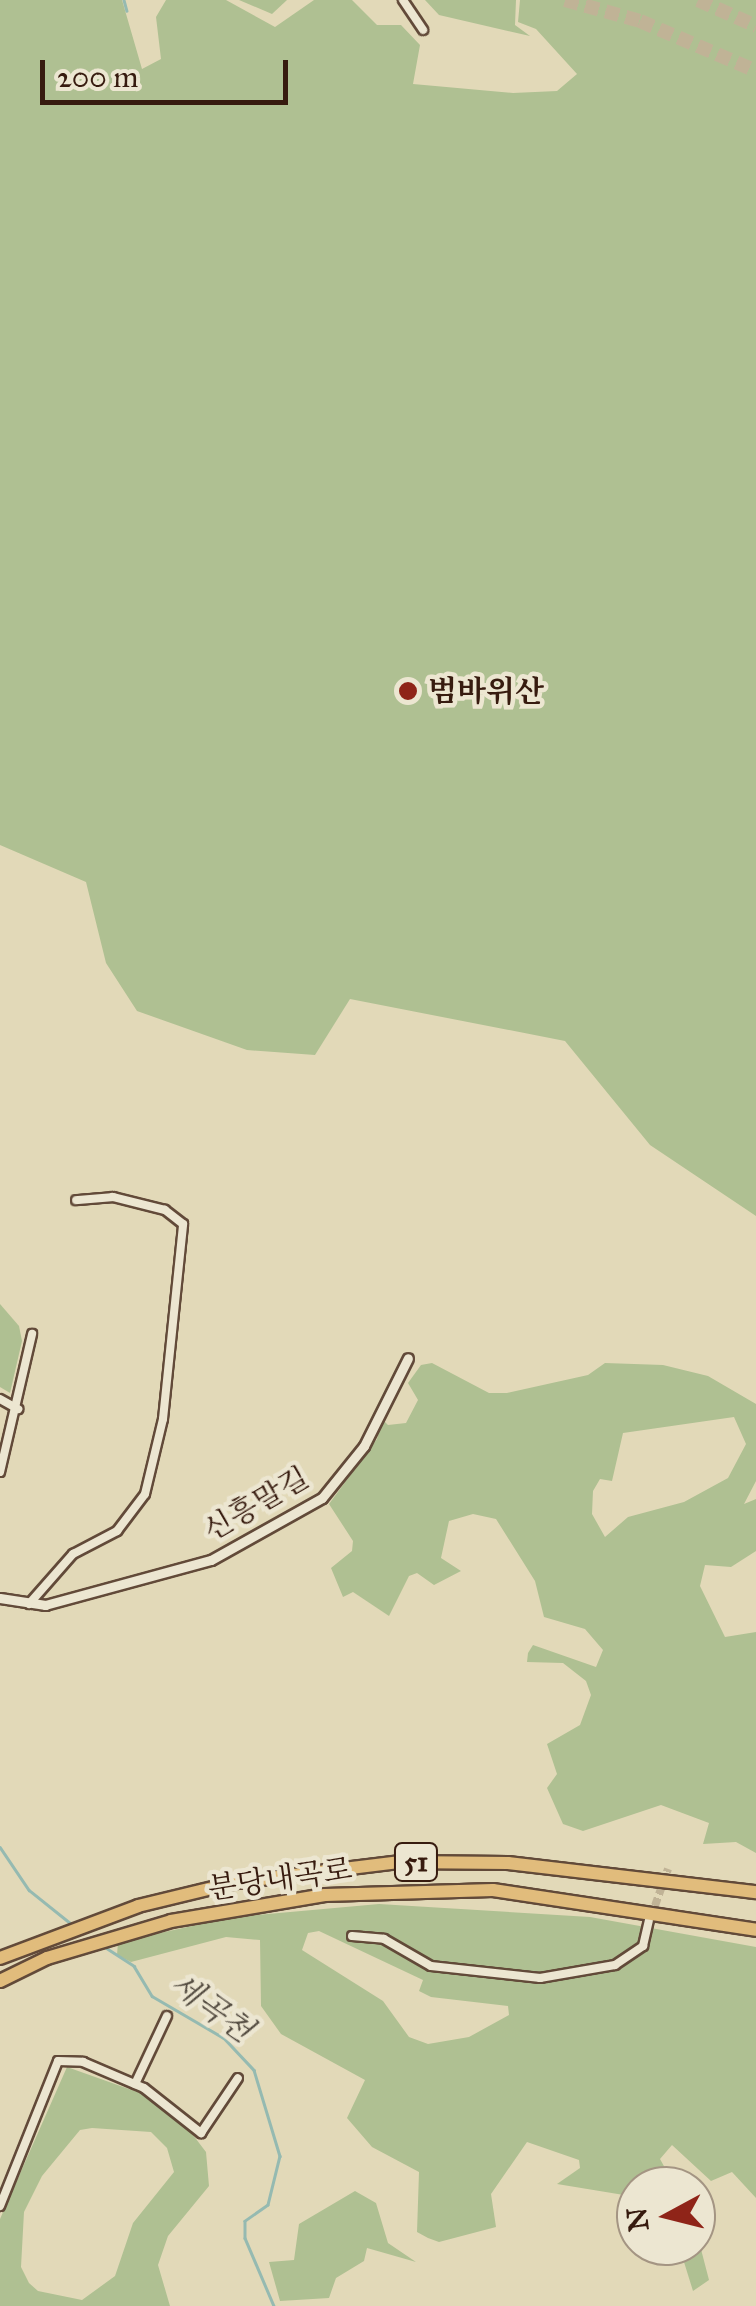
<!DOCTYPE html>
<meta charset="utf-8">
<style>
body{margin:0}
#map{position:relative;width:756px;height:2306px;overflow:hidden;background:#e2d9b8;font-family:"IM FELL Great Primer","Noto Serif KR",serif}
div>[style]{position:absolute}
.green>*{inset:0;background:#afc092}
.stream>*{height:2.5px;margin:-1.25px;padding:0 1.25px;transform-origin:1.25px;border-radius:1.25px;background:#95bab1}
.minor-tunnel>*{height:8px;margin-top:-4px;transform-origin:0;background:repeating-linear-gradient(90deg,#c0b396 0 8px,transparent 0 12px)}
.motorway-tunnel>*{height:14px;margin-top:-7px;transform-origin:0;background:repeating-linear-gradient(90deg,#c0b396 0 14px,transparent 0 21px)}
.roads{filter:drop-shadow(2px 0 #624a39) drop-shadow(-2px 0 #624a39) drop-shadow(0 2px #624a39) drop-shadow(0 -2px #624a39)}
.minor>*{height:8px;margin:-4px;padding:0 4px;transform-origin:4px;border-radius:4px;background:#ece6d1}
.tertiary>*{height:9px;margin:-4.5px;padding:0 4.5px;transform-origin:4.5px;border-radius:4.5px;background:#ece6d1}
.trunk>*{height:12px;margin:-6px;padding:0 6px;transform-origin:6px;border-radius:6px;background:#e1bc7c}
.dots>*{width:28px;height:28px;translate:-50% -50%;box-sizing:border-box;border:5px solid #ece6d1;border-radius:50%}
span{translate:-50% -50%;white-space:nowrap;text-align:center;line-height:1.15;-webkit-text-stroke:9px #ece6d1;paint-order:stroke}
.shield-label span{padding:2px 8px;background:#ece6d1;border:2px solid;border-radius:8px;-webkit-text-stroke-width:0}
.shield-label{font-size:28px;color:#371b0f;font-weight:700}
.poi-label{font-size:30px;color:#371b0f;font-weight:700}
.left{translate:0 -50%;text-align:left}
.street-label{font-size:30px;color:#371b0f}
.water-label{font-size:32px;color:#534b40;font-style:italic}
.north{position:absolute;left:616px;top:2166px;width:100px;height:100px;box-sizing:border-box;background:#ece6d1;border:2px solid #a49583;border-radius:50%;rotate:263deg;font-size:28px;font-weight:700;line-height:40px;text-align:center;color:#371b0f}
.north::after{content:'';display:block;margin:auto;width:35px;height:45px;background:#8f2418;clip-path:polygon(50% 0,100% 100%,50% 72%,0 100%)}
.scale{position:absolute;left:40px;top:60px;width:248px;height:45px;box-sizing:border-box;border:5px solid #371b0f;border-top:0;padding-left:12px;font-size:30px;line-height:35px;white-space:nowrap;color:#371b0f;-webkit-text-stroke:8px #ece6d1;paint-order:stroke}
</style>
<div id="map">
<div class="green">
<div style="clip-path:polygon(0 0,122px 0,142px 69px,161px 59px,156px 17px,166px 0,226px 0,275px 27px,314px 0,352px 0,377px 25px,401px 25px,420px 45px,413px 84px,513px 93px,557px 91px,577px 74px,536px 29px,518px 22px,520px 0,756px 0,756px 1216px,650px 1145px,565px 1041px,350px 999px,315px 1055px,247px 1050px,137px 1011px,106px 963px,86px 882px,0 845px)"></div>
<div style="clip-path:polygon(239px 0,287px 0,272px 14px)"></div>
<div style="clip-path:polygon(425px 0,516px 0,515px 25px,530px 36px,439px 15px)"></div>
<div style="clip-path:polygon(0 1304px,19px 1326px,22px 1341px,10px 1393px,0 1387px)"></div>
<div style="clip-path:polygon(evenodd,432px 1363px,489px 1393px,507px 1393px,588px 1375px,605px 1363px,663px 1365px,708px 1376px,756px 1404px,756px 1481px,744px 1504px,756px 1499px,756px 1551px,731px 1567px,705px 1565px,700px 1586px,725px 1637px,756px 1632px,756px 1853px,736px 1842px,703px 1844px,709px 1823px,661px 1805px,583px 1831px,563px 1824px,547px 1788px,557px 1774px,547px 1744px,580px 1725px,591px 1695px,586px 1681px,563px 1663px,527px 1662px,528px 1653px,533px 1645px,596px 1667px,603px 1650px,585px 1629px,544px 1617px,535px 1581px,496px 1519px,473px 1514px,449px 1521px,441px 1558px,461px 1571px,434px 1585px,417px 1573px,409px 1576px,389px 1616px,353px 1592px,343px 1597px,331px 1568px,352px 1551px,353px 1541px,329px 1504px,377px 1439px,382px 1419px,388px 1425px,406px 1423px,418px 1400px,408px 1383px,421px 1365px,432px 1363px,734px 1417px,746px 1444px,728px 1478px,684px 1502px,628px 1517px,605px 1537px,592px 1514px,593px 1491px,600px 1479px,612px 1481px,623px 1433px,734px 1417px)"></div>
<div style="clip-path:polygon(evenodd,379px 1904px,590px 1917px,756px 1947px,756px 2198px,732px 2172px,711px 2181px,672px 2145px,660px 2159px,675px 2186px,636px 2186px,636px 2197px,557px 2184px,580px 2168px,579px 2160px,527px 2142px,491px 2194px,496px 2227px,439px 2242px,428px 2238px,417px 2232px,419px 2172px,372px 2147px,347px 2118px,365px 2080px,281px 2034px,261px 2006px,260px 1940px,226px 1937px,131px 1962px,117px 1955px,118px 1942px,234px 1917px,379px 1904px,319px 1931px,423px 1980px,419px 1991px,431px 1997px,508px 2006px,509px 2015px,469px 2037px,428px 2044px,409px 2037px,383px 2001px,302px 1950px,308px 1933px,319px 1931px)"></div>
<div style="clip-path:polygon(evenodd,67px 2067px,143px 2094px,183px 2122px,206px 2152px,209px 2186px,168px 2236px,158px 2265px,170px 2306px,0 2306px,0 2219px,67px 2067px,92px 2128px,151px 2132px,167px 2148px,174px 2172px,133px 2223px,115px 2276px,82px 2300px,38px 2291px,29px 2283px,21px 2267px,24px 2212px,42px 2176px,80px 2130px,92px 2128px)"></div>
<div style="clip-path:polygon(355px 2191px,376px 2203px,388px 2243px,416px 2262px,367px 2248px,364px 2261px,336px 2278px,329px 2298px,280px 2301px,269px 2262px,294px 2260px,299px 2224px)"></div>
<div style="clip-path:polygon(696px 2230px,709px 2280px,693px 2291px,679px 2246px,696px 2246px)"></div>
</div>
<div class="stream">
<div style="left:124px;top:0;width:11px;rotate:75deg"></div>
<div style="left:0;top:1847px;width:52px;rotate:56deg"></div>
<div style="left:29px;top:1890px;width:58px;rotate:38.7deg"></div>
<div style="left:105px;top:1947px;width:35px;rotate:33deg"></div>
<div style="left:134px;top:1966px;width:35px;rotate:59deg"></div>
<div style="left:152px;top:1996px;width:83px;rotate:30.3deg"></div>
<div style="left:224px;top:2038px;width:44px;rotate:46.8deg"></div>
<div style="left:254px;top:2070px;width:90px;rotate:73.2deg"></div>
<div style="left:280px;top:2156px;width:50px;rotate:103.8deg"></div>
<div style="left:268px;top:2205px;width:28px;rotate:145deg"></div>
<div style="left:245px;top:2221px;width:17px;rotate:90deg"></div>
<div style="left:245px;top:2238px;width:74px;rotate:66.9deg"></div>
</div>
<div class="minor-tunnel">
<div style="left:651px;top:1917px;width:51px;rotate:-70.5deg"></div>
</div>
<div class="motorway-tunnel">
<div style="left:565px;top:0;width:78px;rotate:15.6deg"></div>
<div style="left:640px;top:21px;width:126px;rotate:23.3deg"></div>
<div style="left:698px;top:0;width:64px;rotate:24.1deg"></div>
</div>
<div class="roads">
<div class="minor">
<div style="left:403px;top:0;width:36px;rotate:56deg"></div>
<div style="left:0;top:1399px;width:21px;rotate:29deg"></div>
<div style="left:0;top:1472px;width:142px;rotate:-76.9deg"></div>
<div style="left:29px;top:1604px;width:67px;rotate:-48.7deg"></div>
<div style="left:73px;top:1554px;width:50px;rotate:-27.6deg"></div>
<div style="left:117px;top:1531px;width:46px;rotate:-52.9deg"></div>
<div style="left:145px;top:1494px;width:77px;rotate:-76.5deg"></div>
<div style="left:163px;top:1419px;width:196px;rotate:-84.1deg"></div>
<div style="left:183px;top:1224px;width:23px;rotate:-142deg"></div>
<div style="left:165px;top:1210px;width:54px;rotate:-166deg"></div>
<div style="left:113px;top:1197px;width:37px;rotate:175deg"></div>
<div style="left:352px;top:1936px;width:32px;rotate:5deg"></div>
<div style="left:384px;top:1939px;width:54px;rotate:29.9deg"></div>
<div style="left:431px;top:1966px;width:110px;rotate:6.3deg"></div>
<div style="left:540px;top:1978px;width:76px;rotate:-9.8deg"></div>
<div style="left:615px;top:1965px;width:34px;rotate:-34deg"></div>
<div style="left:643px;top:1946px;width:26px;rotate:-77deg"></div>
<div style="left:135px;top:2084px;width:75px;rotate:-64.8deg"></div>
<div style="left:0;top:2206px;width:156px;rotate:-68.2deg"></div>
<div style="left:58px;top:2061px;width:25px;rotate:2deg"></div>
<div style="left:83px;top:2062px;width:66px;rotate:23.1deg"></div>
<div style="left:144px;top:2088px;width:73px;rotate:38.3deg"></div>
<div style="left:201px;top:2133px;width:66px;rotate:-56.1deg"></div>
</div>
<div class="tertiary">
<div style="left:0;top:1598px;width:46px;rotate:8.8deg"></div>
<div style="left:45px;top:1605px;width:172px;rotate:-15.2deg"></div>
<div style="left:211px;top:1560px;width:127px;rotate:-29.2deg"></div>
<div style="left:322px;top:1498px;width:67px;rotate:-51.1deg"></div>
<div style="left:364px;top:1446px;width:98px;rotate:-63.4deg"></div>
</div>
<div class="trunk">
<div style="left:0;top:1958px;width:147px;rotate:-20.6deg"></div>
<div style="left:138px;top:1906px;width:102px;rotate:-13.6deg"></div>
<div style="left:237px;top:1882px;width:165px;rotate:-7deg"></div>
<div style="left:401px;top:1862px;width:107px;rotate:0.5deg"></div>
<div style="left:508px;top:1863px;width:250px;rotate:6.7deg"></div>
<div style="left:0;top:1981px;width:52px;rotate:-26.1deg"></div>
<div style="left:47px;top:1958px;width:129px;rotate:-16.6deg"></div>
<div style="left:171px;top:1921px;width:156px;rotate:-9.6deg"></div>
<div style="left:325px;top:1895px;width:168px;rotate:-1.7deg"></div>
<div style="left:493px;top:1890px;width:266px;rotate:8.6deg"></div>
</div>
</div>
<div class="dots">
<div style="left:408px;top:691px;background:#8f2418"></div>
</div>
<div class="shield-label">
<span style="left:416px;top:1862px">51</span>
</div>
<div class="poi-label">
<span class="left" style="left:428px;top:691px">범바위산</span>
</div>
<div class="street-label">
<span style="left:256px;top:1504px;rotate:-30deg">신흥말길</span>
<span style="left:280px;top:1879px;rotate:-8deg">분당내곡로</span>
</div>
<div class="water-label">
<span style="left:211px;top:2008px;rotate:36deg">세곡천</span>
</div>
<div class="north">N</div>
<div class="scale">200 m</div>
</div>
